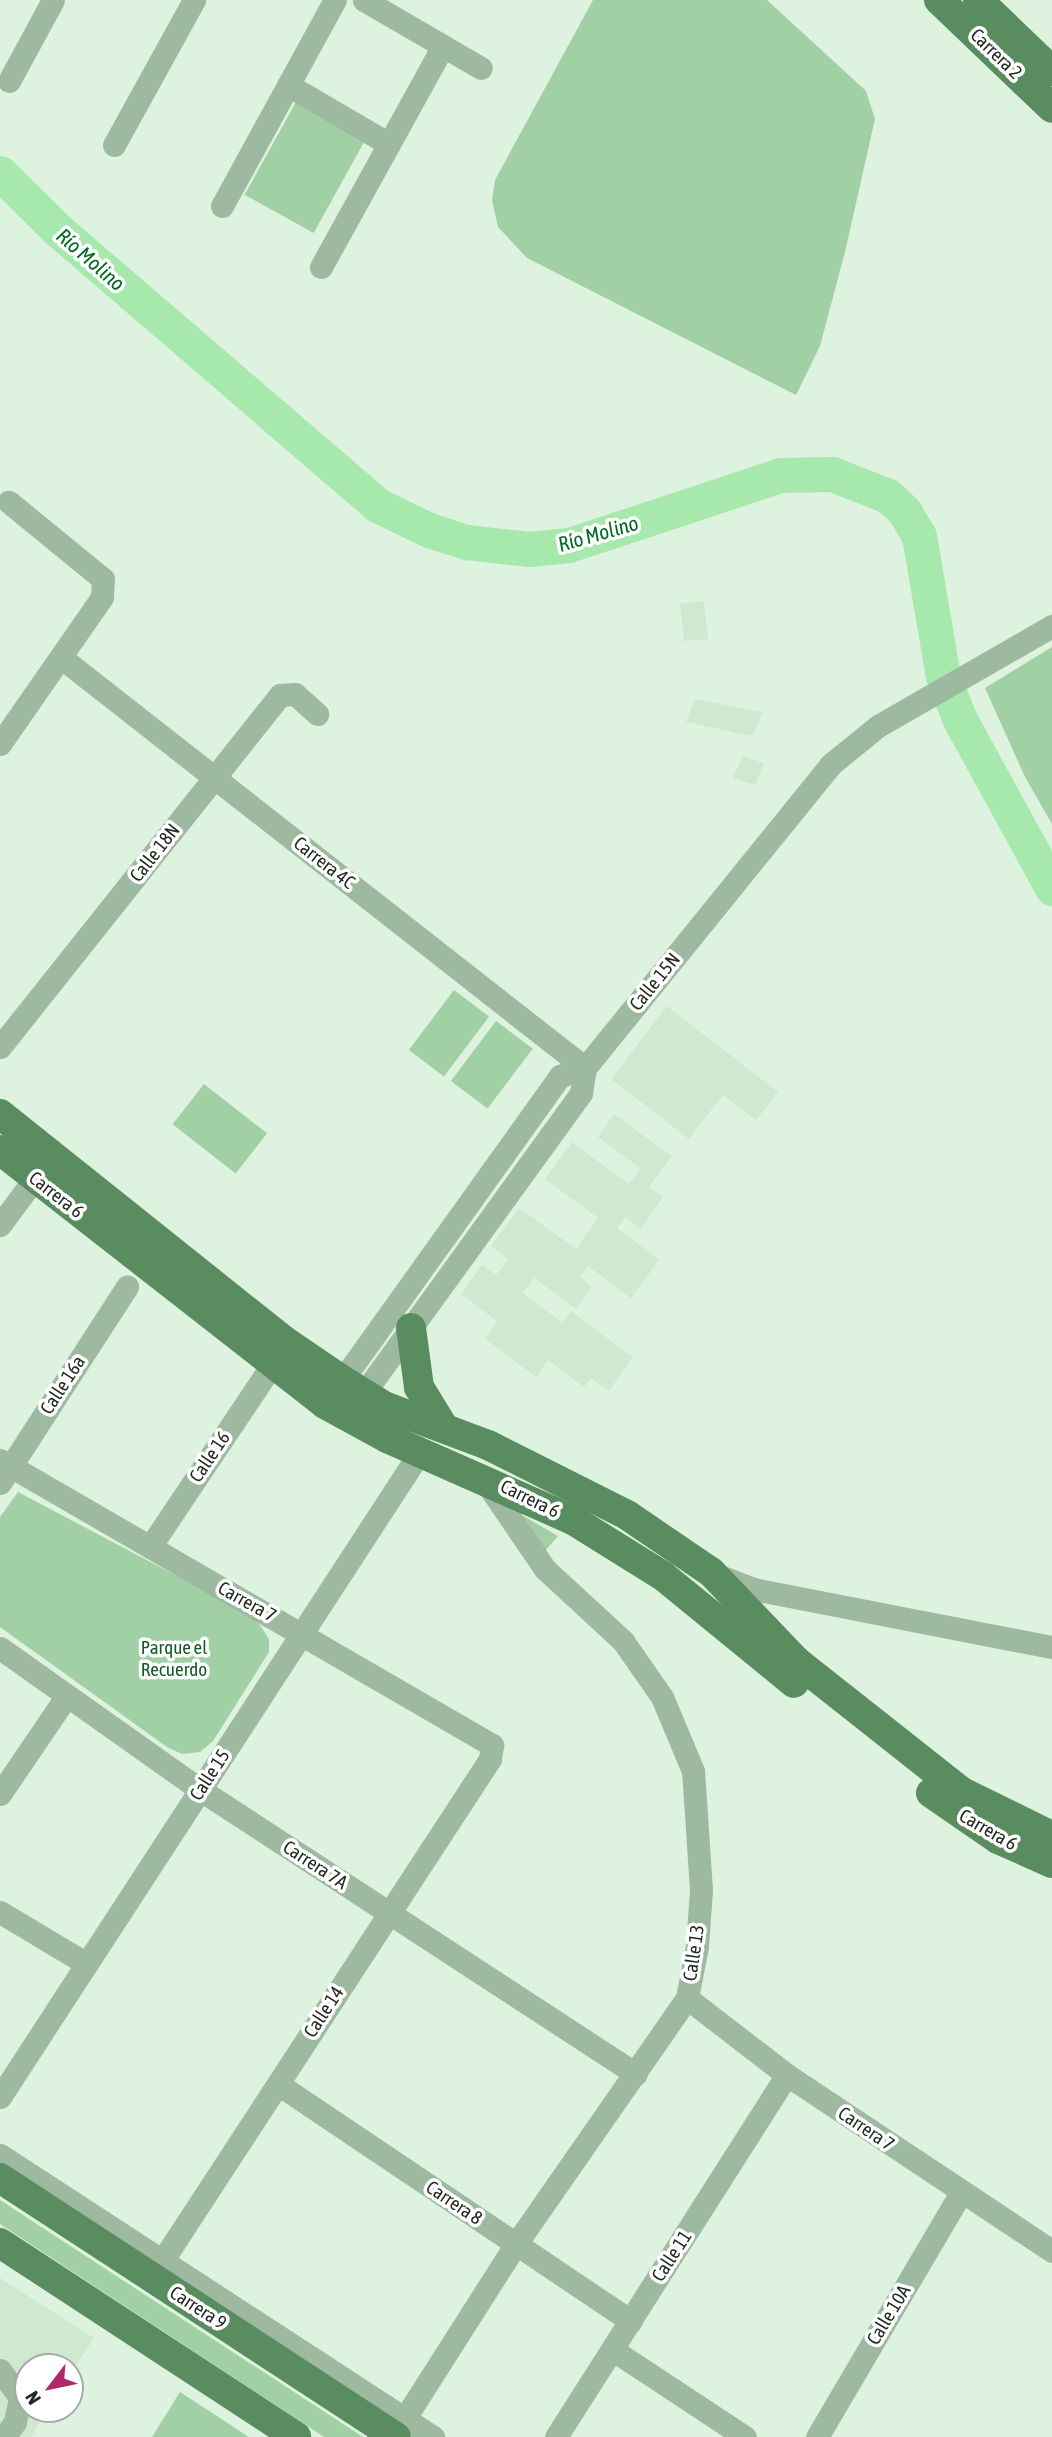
<!DOCTYPE html>
<meta charset="utf-8">
<style>
body{margin:0}
#map{position:relative;width:1052px;height:2437px;overflow:hidden;background:#def3df;font-family:"Asap Condensed",sans-serif}
div>[style]{position:absolute}
.built>*{inset:0;background:#cee9d0;transform-origin:0 0}
.green>*{inset:0;background:#a1d0a5;transform-origin:0 0}
.river>*{height:35px;margin:-17.5px;padding:0 17.5px;transform-origin:17.5px;border-radius:17.5px;background:#a7e8ad}
.minor>*{height:23px;margin:-11.5px;padding:0 11.5px;transform-origin:11.5px;border-radius:11.5px;background:#9db99f}
.major>*{height:30px;margin:-15px;padding:0 15px;transform-origin:15px;border-radius:15px;background:#598c5f}
span{translate:-50% -50%;white-space:nowrap;text-align:center;line-height:1.15;-webkit-text-stroke:7px #fff;paint-order:stroke}
.street-label{font-size:19px;color:#222922}
.park-label{font-size:19px;color:#155924}
.water-label{font-size:21px;color:#016924;font-style:italic}
.north{position:absolute;left:14px;top:2353px;width:70px;height:70px;box-sizing:border-box;background:#fff;border:2px solid #a7a9a7;border-radius:50%;rotate:238deg;font-size:19px;font-weight:700;line-height:28px;text-align:center;color:#222922}
.north::after{content:'';display:block;margin:auto;width:24px;height:32px;background:#b22969;clip-path:polygon(50% 0,100% 100%,50% 72%,0 100%)}
</style>
<div id="map">
<div class="built">
<div style="left:704px;top:601px;width:38px;height:24px;rotate:84deg"></div>
<div style="clip-path:polygon(695px 699px,762px 712px,753px 736px,686px 722px)"></div>
<div style="clip-path:polygon(743px 756px,764px 763px,755px 785px,733px 778px)"></div>
<div style="clip-path:polygon(667px 1006px,778px 1092px,756px 1120px,723px 1095px,689px 1139px,611px 1079px)"></div>
<div style="clip-path:polygon(614px 1114px,672px 1156px,649px 1187px,663px 1197px,641px 1229px,625px 1217px,617px 1228px,659px 1260px,631px 1298px,588px 1266px,580px 1277px,592px 1287px,576px 1309px,534px 1278px,523px 1293px,562px 1322px,571px 1311px,633px 1357px,609px 1391px,591px 1378px,584px 1387px,548px 1360px,536px 1377px,485px 1339px,497px 1321px,461px 1294px,482px 1265px,496px 1275px,508px 1259px,491px 1246px,519px 1208px,576px 1249px,598px 1218px,545px 1179px,572px 1142px,629px 1184px,640px 1168px,598px 1137px)"></div>
<div style="clip-path:polygon(0 2278px,94px 2338px,70px 2375px,70px 2367px,28px 2367px,28px 2409px,49px 2409px,31px 2437px,0 2437px)"></div>
</div>
<div class="green">
<div style="clip-path:polygon(593px 0,767px 0,866px 91px,875px 119px,845px 252px,820px 346px,796px 395px,527px 258px,498px 227px,492px 200px,495px 180px)"></div>
<div style="left:296px;top:102px;width:79px;height:106px;rotate:29deg"></div>
<div style="clip-path:polygon(1052px 647px,1052px 824px,1025px 777px,985px 688px)"></div>
<div style="left:454px;top:990px;width:44px;height:75px;rotate:37deg"></div>
<div style="left:496px;top:1021px;width:46px;height:75px;rotate:37deg"></div>
<div style="left:204px;top:1084px;width:80px;height:51px;rotate:38deg"></div>
<div style="clip-path:polygon(18px 1492px,247px 1613px,260px 1625px,269px 1639px,269px 1652px,213px 1741px,200px 1752px,182px 1754px,167px 1747px,0 1627px,0 1517px)"></div>
<div style="clip-path:polygon(520px 1514px,558px 1536px,545px 1551px)"></div>
<div style="clip-path:polygon(0 2200px,363px 2437px,324px 2437px,0 2224px)"></div>
<div style="clip-path:polygon(180px 2392px,249px 2437px,152px 2437px)"></div>
</div>
<div class="river">
<div style="left:0;top:173px;width:83px;rotate:44.5deg"></div>
<div style="left:59px;top:231px;width:420px;rotate:40.7deg"></div>
<div style="left:377px;top:505px;width:58px;rotate:25.7deg"></div>
<div style="left:429px;top:530px;width:40px;rotate:18deg"></div>
<div style="left:467px;top:542px;width:62px;rotate:6.4deg"></div>
<div style="left:529px;top:549px;width:40px;rotate:-5.7deg"></div>
<div style="left:569px;top:545px;width:223px;rotate:-18.3deg"></div>
<div style="left:781px;top:475px;width:51px;rotate:-1.1deg"></div>
<div style="left:832px;top:474px;width:60px;rotate:21.4deg"></div>
<div style="left:888px;top:496px;width:22px;rotate:43deg"></div>
<div style="left:904px;top:511px;width:29px;rotate:59deg"></div>
<div style="left:919px;top:536px;width:142px;rotate:80.3deg"></div>
<div style="left:943px;top:676px;width:45px;rotate:69.1deg"></div>
<div style="left:959px;top:718px;width:194px;rotate:61.3deg"></div>
</div>
<div class="minor">
<div style="left:364px;top:0;width:135px;rotate:30.2deg"></div>
<div style="left:9px;top:81px;width:92px;rotate:-61.5deg"></div>
<div style="left:288px;top:85px;width:117px;rotate:30.3deg"></div>
<div style="left:114px;top:145px;width:166px;rotate:-61.1deg"></div>
<div style="left:222px;top:206px;width:235px;rotate:-61.3deg"></div>
<div style="left:321px;top:267px;width:252px;rotate:-61.1deg"></div>
<div style="left:63px;top:659px;width:663px;rotate:38.08deg"></div>
<div style="left:0;top:744px;width:179px;rotate:-55.2deg"></div>
<div style="left:102px;top:597px;width:18px;rotate:-87deg"></div>
<div style="left:103px;top:579px;width:122px;rotate:-140.7deg"></div>
<div style="left:0;top:1047px;width:450px;rotate:-51.5deg"></div>
<div style="left:280px;top:695px;width:15px;rotate:-4deg"></div>
<div style="left:295px;top:694px;width:30px;rotate:42deg"></div>
<div style="left:0;top:1225px;width:59px;rotate:-53.3deg"></div>
<div style="left:333px;top:1393px;width:390px;rotate:-54.4deg"></div>
<div style="left:560px;top:1076px;width:26px;rotate:-18deg"></div>
<div style="left:585px;top:1068px;width:390px;rotate:-51deg"></div>
<div style="left:830px;top:765px;width:62px;rotate:-39.1deg"></div>
<div style="left:878px;top:726px;width:201px;rotate:-29.9deg"></div>
<div style="left:356px;top:1404px;width:384px;rotate:-54.1deg"></div>
<div style="left:581px;top:1093px;width:25px;rotate:-81deg"></div>
<div style="left:0;top:1460px;width:569px;rotate:30.08deg"></div>
<div style="left:492px;top:1745px;width:14px;rotate:98deg"></div>
<div style="left:490px;top:1759px;width:620px;rotate:123.15deg"></div>
<div style="left:0;top:1483px;width:234px;rotate:-57.1deg"></div>
<div style="left:150px;top:1547px;width:218px;rotate:-56.2deg"></div>
<div style="left:717px;top:1575px;width:39px;rotate:21deg"></div>
<div style="left:753px;top:1589px;width:305px;rotate:11deg"></div>
<div style="left:0;top:1648px;width:240px;rotate:35.3deg"></div>
<div style="left:196px;top:1787px;width:525px;rotate:33.12deg"></div>
<div style="left:0;top:1794px;width:117px;rotate:-55.8deg"></div>
<div style="left:0;top:1912px;width:101px;rotate:30.9deg"></div>
<div style="left:687px;top:1998px;width:126px;rotate:37.6deg"></div>
<div style="left:787px;top:2075px;width:318px;rotate:33.6deg"></div>
<div style="left:278px;top:2084px;width:425px;rotate:33.9deg"></div>
<div style="left:0;top:2097px;width:770px;rotate:-56.93deg"></div>
<div style="left:0;top:2155px;width:517px;rotate:33.07deg"></div>
<div style="left:613px;top:2350px;width:158px;rotate:33.4deg"></div>
<div style="left:0;top:2370px;width:34px;rotate:54deg"></div>
<div style="left:20px;top:2398px;width:25px;rotate:102deg"></div>
<div style="left:15px;top:2422px;width:19px;rotate:126deg"></div>
<div style="left:405px;top:2418px;width:206px;rotate:-57.5deg"></div>
<div style="left:516px;top:2244px;width:300px;rotate:-55.2deg"></div>
<div style="left:687px;top:1998px;width:53px;rotate:-79.1deg"></div>
<div style="left:697px;top:1946px;width:56px;rotate:-85.9deg"></div>
<div style="left:701px;top:1890px;width:119px;rotate:-93.8deg"></div>
<div style="left:693px;top:1771px;width:80px;rotate:-112.7deg"></div>
<div style="left:662px;top:1697px;width:68px;rotate:-124.9deg"></div>
<div style="left:623px;top:1641px;width:106px;rotate:-137.3deg"></div>
<div style="left:545px;top:1569px;width:110px;rotate:-124.3deg"></div>
<div style="left:556px;top:2437px;width:429px;rotate:-57.5deg"></div>
<div style="left:817px;top:2437px;width:283px;rotate:-59.5deg"></div>
</div>
<div class="major">
<div style="left:939px;top:0;width:156px;rotate:43.7deg"></div>
<div style="left:978px;top:0;width:103px;rotate:43.8deg"></div>
<div style="left:0;top:1114px;width:362px;rotate:38.6deg"></div>
<div style="left:283px;top:1340px;width:71px;rotate:34.1deg"></div>
<div style="left:342px;top:1380px;width:49px;rotate:31.8deg"></div>
<div style="left:384px;top:1406px;width:111px;rotate:20.6deg"></div>
<div style="left:488px;top:1445px;width:156px;rotate:26.7deg"></div>
<div style="left:627px;top:1515px;width:102px;rotate:34.2deg"></div>
<div style="left:711px;top:1572px;width:123px;rotate:46.3deg"></div>
<div style="left:796px;top:1661px;width:211px;rotate:38.3deg"></div>
<div style="left:962px;top:1792px;width:100px;rotate:26.1deg"></div>
<div style="left:0;top:1150px;width:412px;rotate:38deg"></div>
<div style="left:325px;top:1404px;width:71px;rotate:28.7deg"></div>
<div style="left:387px;top:1438px;width:203px;rotate:23.8deg"></div>
<div style="left:573px;top:1520px;width:106px;rotate:31.9deg"></div>
<div style="left:663px;top:1576px;width:169px;rotate:39.2deg"></div>
<div style="left:411px;top:1328px;width:60px;rotate:82.3deg"></div>
<div style="left:419px;top:1387px;width:48px;rotate:58.6deg"></div>
<div style="left:931px;top:1793px;width:81px;rotate:34.5deg"></div>
<div style="left:998px;top:1839px;width:59px;rotate:24deg"></div>
<div style="left:0;top:2178px;width:473px;rotate:33.2deg"></div>
<div style="left:0;top:2243px;width:354px;rotate:33.2deg"></div>
</div>
<div class="street-label">
<span style="left:996px;top:54px;rotate:44deg">Carrera 2</span>
<span style="left:155px;top:853px;rotate:-52deg">Calle 18N</span>
<span style="left:324px;top:863px;rotate:38deg">Carrera 4C</span>
<span style="left:655px;top:982px;rotate:-51deg">Calle 15N</span>
<span style="left:56px;top:1195px;rotate:38deg">Carrera 6</span>
<span style="left:63px;top:1385px;rotate:-57deg">Calle 16a</span>
<span style="left:210px;top:1457px;rotate:-56deg">Calle 16</span>
<span style="left:530px;top:1499px;rotate:26deg">Carrera 6</span>
<span style="left:247px;top:1602px;rotate:29deg">Carrera 7</span>
<span style="left:210px;top:1775px;rotate:-57deg">Calle 15</span>
<span style="left:988px;top:1830px;rotate:30deg">Carrera 6</span>
<span style="left:315px;top:1865px;rotate:33deg">Carrera 7A</span>
<span style="left:694px;top:1953px;rotate:-82deg">Calle 13</span>
<span style="left:324px;top:2012px;rotate:-57deg">Calle 14</span>
<span style="left:866px;top:2129px;rotate:34deg">Carrera 7</span>
<span style="left:454px;top:2203px;rotate:34deg">Carrera 8</span>
<span style="left:672px;top:2256px;rotate:-57deg">Calle 11</span>
<span style="left:198px;top:2308px;rotate:33deg">Carrera 9</span>
<span style="left:889px;top:2315px;rotate:-59deg">Calle 10A</span>
</div>
<div class="park-label">
<span style="left:174px;top:1659px">Parque el<br>Recuerdo</span>
</div>
<div class="water-label">
<span style="left:91px;top:259px;rotate:41deg">Río Molino</span>
<span style="left:598px;top:533px;rotate:-16deg">Río Molino</span>
</div>
<div class="north">N</div>
</div>
